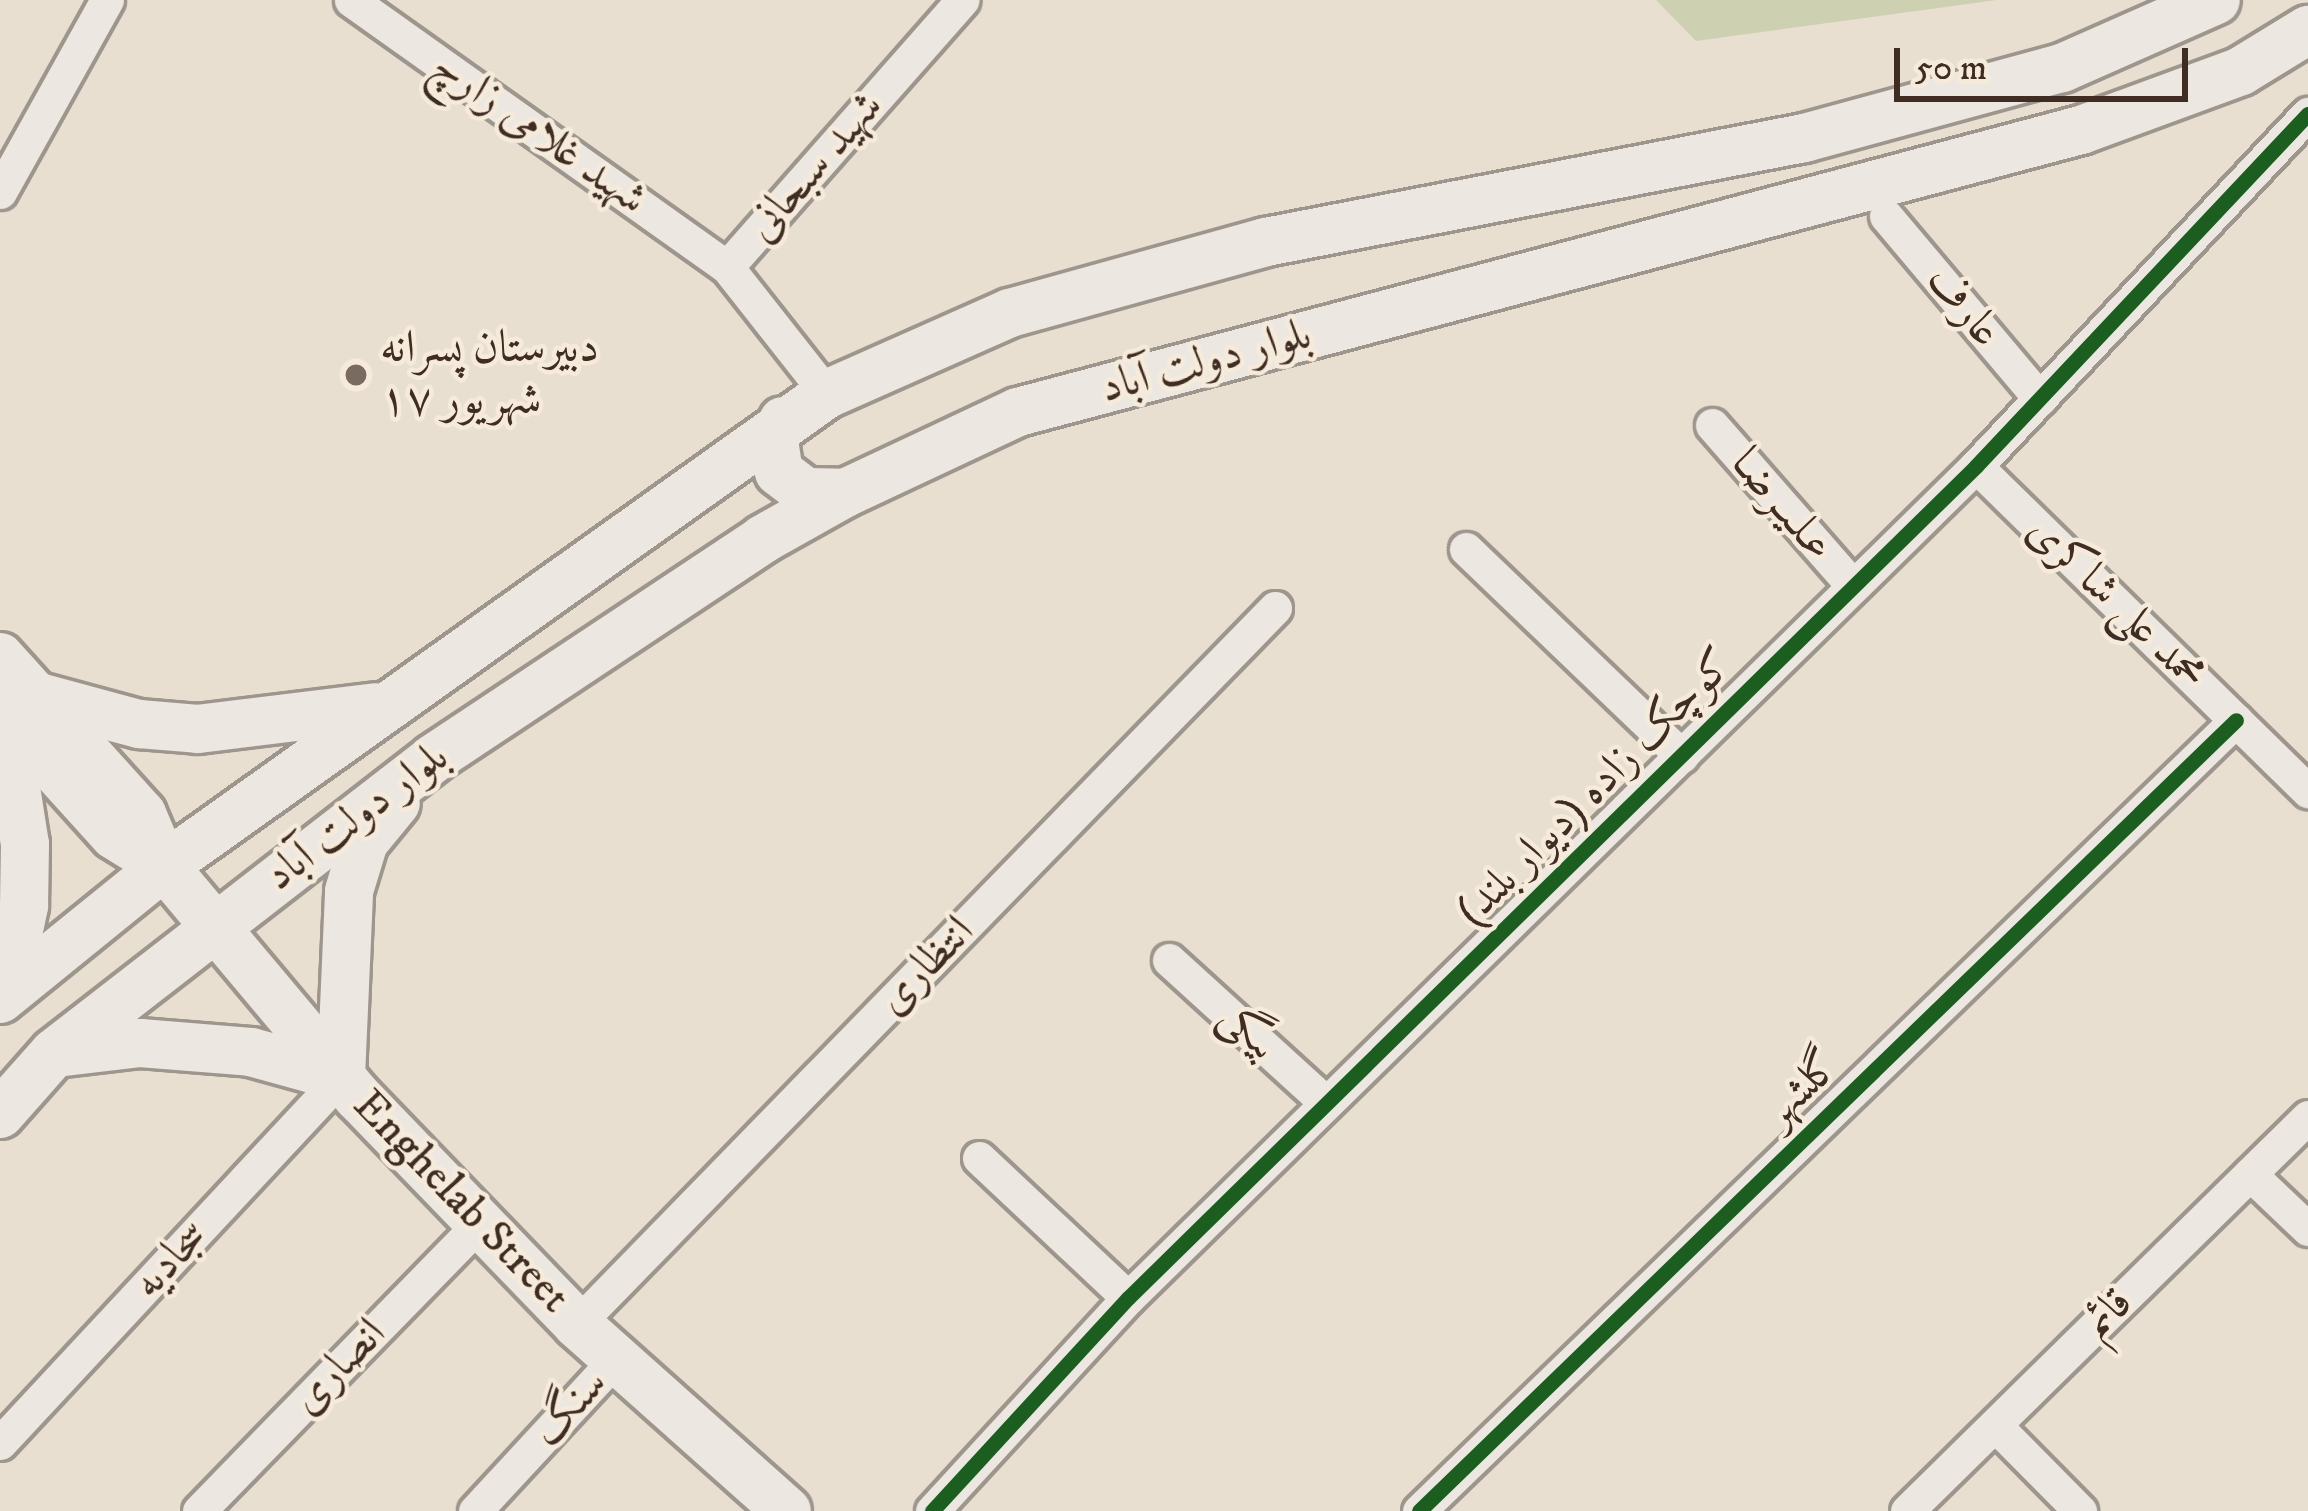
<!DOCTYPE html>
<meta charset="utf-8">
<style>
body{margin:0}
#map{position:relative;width:2308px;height:1511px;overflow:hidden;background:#e8dfd1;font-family:"IM FELL DW Pica",Amiri,serif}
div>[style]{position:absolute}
.green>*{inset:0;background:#ced0b2}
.roads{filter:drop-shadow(3px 0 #9e968d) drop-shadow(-3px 0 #9e968d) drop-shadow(0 3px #9e968d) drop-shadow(0 -3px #9e968d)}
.street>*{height:33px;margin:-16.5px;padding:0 16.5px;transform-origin:16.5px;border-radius:16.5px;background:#ece8e1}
.secondary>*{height:48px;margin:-24px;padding:0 24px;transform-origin:24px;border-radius:24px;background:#ece8e1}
.cycleway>*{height:15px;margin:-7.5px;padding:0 7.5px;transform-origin:7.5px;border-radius:7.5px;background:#1b5e20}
.dots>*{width:33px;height:33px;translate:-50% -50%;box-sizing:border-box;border:6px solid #f6ebdb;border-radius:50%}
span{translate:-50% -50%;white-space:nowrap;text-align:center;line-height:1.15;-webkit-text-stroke:9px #f6ebdb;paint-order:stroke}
.street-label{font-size:45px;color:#3f2c23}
.poi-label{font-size:45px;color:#3f2c23}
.left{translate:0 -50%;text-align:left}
.scale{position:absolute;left:1894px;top:48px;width:294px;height:54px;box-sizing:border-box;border:6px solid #3f2c23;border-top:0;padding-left:15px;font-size:36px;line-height:42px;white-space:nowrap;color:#3f2c23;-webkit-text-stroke:9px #f6ebdb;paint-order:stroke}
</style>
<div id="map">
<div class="green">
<div style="clip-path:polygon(1656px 0,1997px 0,1696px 41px)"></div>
</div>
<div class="roads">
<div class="street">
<div style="left:351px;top:0;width:461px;rotate:35.4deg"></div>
<div style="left:0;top:192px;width:220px;rotate:-60.9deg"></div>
<div style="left:1886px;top:216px;width:239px;rotate:49.9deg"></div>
<div style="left:827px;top:394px;width:162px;rotate:-128.2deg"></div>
<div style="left:727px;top:267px;width:356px;rotate:-48.6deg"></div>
<div style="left:1712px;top:425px;width:213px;rotate:48.8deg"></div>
<div style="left:1976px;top:466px;width:465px;rotate:44.4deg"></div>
<div style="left:1466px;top:549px;width:299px;rotate:43.8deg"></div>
<div style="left:1169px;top:960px;width:212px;rotate:42.3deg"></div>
<div style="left:979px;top:1158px;width:204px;rotate:43.2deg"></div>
<div style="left:2250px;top:1174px;width:80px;rotate:43.5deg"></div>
<div style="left:577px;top:1324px;width:1000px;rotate:-45.73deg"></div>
<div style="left:1995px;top:1425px;width:121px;rotate:45.3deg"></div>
<div style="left:0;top:1443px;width:500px;rotate:-47.03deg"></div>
<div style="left:199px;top:1511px;width:402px;rotate:-45.7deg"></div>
<div style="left:475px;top:1511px;width:207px;rotate:-47.2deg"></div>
<div style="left:932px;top:1511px;width:289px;rotate:-47.4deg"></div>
<div style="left:1128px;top:1298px;width:1188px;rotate:-44.45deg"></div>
<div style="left:1976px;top:466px;width:484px;rotate:-46.7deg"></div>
<div style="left:1419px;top:1511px;width:1137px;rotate:-44.07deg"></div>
<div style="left:1907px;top:1511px;width:562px;rotate:-44.5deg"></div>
</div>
<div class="secondary">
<div style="left:783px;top:421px;width:22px;rotate:114deg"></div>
<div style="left:774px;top:441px;width:31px;rotate:81deg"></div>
<div style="left:779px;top:472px;width:34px;rotate:37deg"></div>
<div style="left:806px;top:492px;width:39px;rotate:1deg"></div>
<div style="left:0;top:657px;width:212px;rotate:47.9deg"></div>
<div style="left:142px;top:814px;width:56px;rotate:67.1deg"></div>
<div style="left:164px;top:866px;width:302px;rotate:50deg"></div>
<div style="left:358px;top:1097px;width:315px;rotate:46deg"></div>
<div style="left:577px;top:1324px;width:281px;rotate:41.7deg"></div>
<div style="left:35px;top:696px;width:108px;rotate:15.1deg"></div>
<div style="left:139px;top:724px;width:59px;rotate:4.8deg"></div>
<div style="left:198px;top:729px;width:179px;rotate:-7deg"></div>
<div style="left:4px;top:712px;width:134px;rotate:81deg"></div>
<div style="left:25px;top:844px;width:62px;rotate:90.9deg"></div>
<div style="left:24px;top:906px;width:88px;rotate:101.8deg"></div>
<div style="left:8px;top:718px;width:158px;rotate:47.8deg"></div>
<div style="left:114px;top:835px;width:59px;rotate:31.8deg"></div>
<div style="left:0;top:999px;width:211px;rotate:-39deg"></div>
<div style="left:164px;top:866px;width:814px;rotate:-35.45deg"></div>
<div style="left:827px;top:394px;width:200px;rotate:-23.9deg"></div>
<div style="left:1010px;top:313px;width:266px;rotate:-15.5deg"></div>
<div style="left:1266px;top:242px;width:548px;rotate:-10.94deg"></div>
<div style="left:1804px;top:138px;width:267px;rotate:-15.2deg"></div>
<div style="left:2062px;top:68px;width:168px;rotate:-23.8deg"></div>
<div style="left:56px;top:1053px;width:85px;rotate:-6.8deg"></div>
<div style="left:140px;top:1043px;width:111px;rotate:4.6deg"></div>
<div style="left:251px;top:1052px;width:93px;rotate:15.5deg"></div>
<div style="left:341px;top:1077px;width:186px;rotate:-87.5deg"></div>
<div style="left:349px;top:891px;width:51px;rotate:-73deg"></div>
<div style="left:364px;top:842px;width:50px;rotate:-50.6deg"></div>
<div style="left:0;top:1114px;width:81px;rotate:-48.5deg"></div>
<div style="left:54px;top:1053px;width:481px;rotate:-37.8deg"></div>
<div style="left:434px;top:758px;width:395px;rotate:-33.6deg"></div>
<div style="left:763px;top:539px;width:94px;rotate:-29.3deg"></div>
<div style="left:845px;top:493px;width:191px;rotate:-25.1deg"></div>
<div style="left:1018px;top:412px;width:1100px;rotate:-14.86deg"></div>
<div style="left:2081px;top:130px;width:171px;rotate:-20.2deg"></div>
<div style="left:2241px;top:71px;width:79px;rotate:-31.5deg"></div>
</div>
</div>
<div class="cycleway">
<div style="left:932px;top:1511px;width:289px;rotate:-47.4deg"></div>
<div style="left:1128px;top:1298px;width:1188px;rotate:-44.45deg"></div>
<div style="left:1976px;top:466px;width:484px;rotate:-46.7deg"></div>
<div style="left:1419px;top:1511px;width:1137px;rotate:-44.07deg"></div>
</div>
<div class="dots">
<div style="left:356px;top:375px;background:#7a6b60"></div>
</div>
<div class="street-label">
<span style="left:539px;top:133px;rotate:35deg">شهید غلامی زارچ</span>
<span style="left:815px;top:167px;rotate:-49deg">شهید سبحانی</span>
<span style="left:1963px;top:307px;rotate:50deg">عارف</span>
<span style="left:1206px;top:362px;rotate:-15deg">بلوار دولت آباد</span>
<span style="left:1782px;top:505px;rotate:49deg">عـلـیـرضـا</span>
<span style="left:2116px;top:603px;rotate:44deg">محمد علی شاکری</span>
<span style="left:1596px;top:788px;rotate:-45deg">کوچک زاده (دیوار بلند)</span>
<span style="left:357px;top:817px;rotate:-37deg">بلوار دولت آباد</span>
<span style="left:926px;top:966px;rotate:-46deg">انتظاری</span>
<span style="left:1248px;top:1031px;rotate:42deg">بیگی</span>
<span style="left:1802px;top:1089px;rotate:-44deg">گلشهر</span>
<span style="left:461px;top:1202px;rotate:46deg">Enghelab Street</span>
<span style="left:171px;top:1260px;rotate:-47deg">سجادیه</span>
<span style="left:2108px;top:1314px;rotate:-45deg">قائم</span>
<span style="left:339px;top:1367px;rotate:-46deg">انصاری</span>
<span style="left:570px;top:1408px;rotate:-47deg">سنگ</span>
</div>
<div class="poi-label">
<span class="left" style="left:380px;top:375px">دبیرستان پسرانه<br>۱۷ شهریور</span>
</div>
<div class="scale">50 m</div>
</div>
